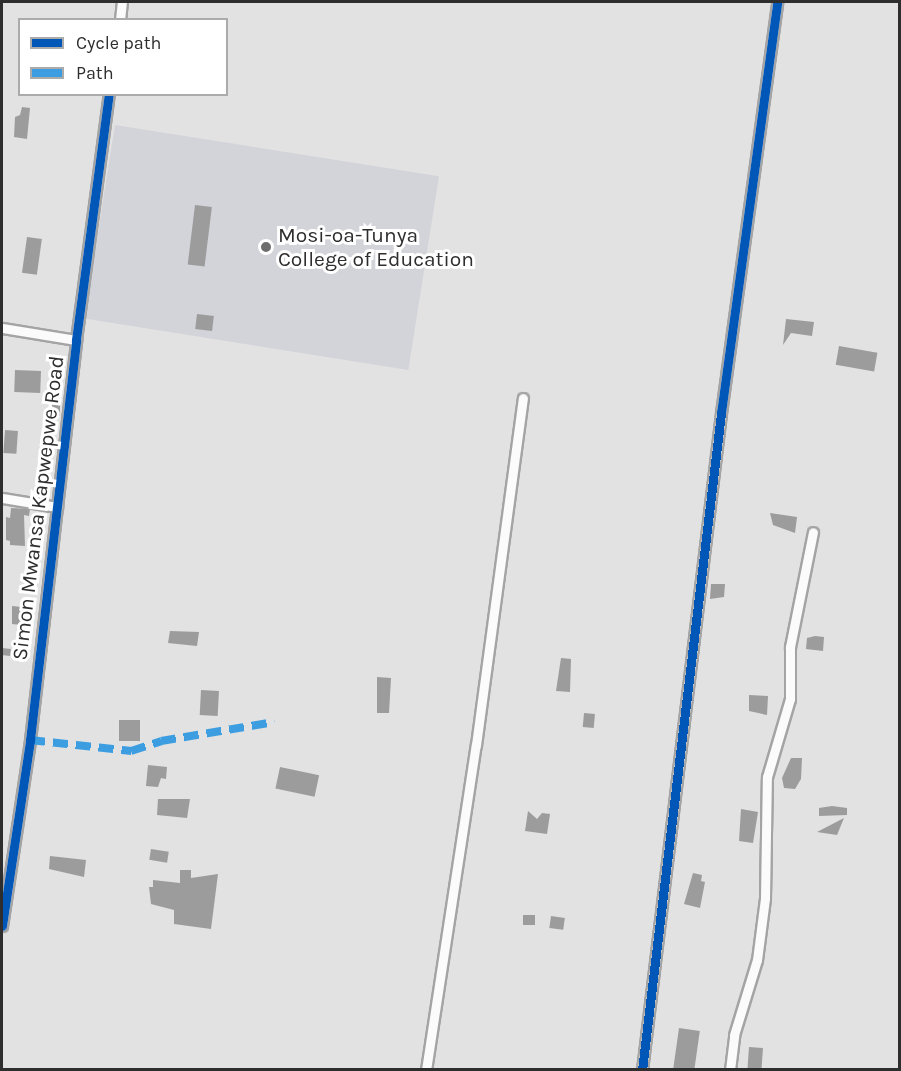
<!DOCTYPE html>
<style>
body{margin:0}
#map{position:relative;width:901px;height:1071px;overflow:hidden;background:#e2e2e2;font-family:Karla,sans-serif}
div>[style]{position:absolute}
.built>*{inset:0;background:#d3d4d9;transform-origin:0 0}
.building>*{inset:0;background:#9d9c9d;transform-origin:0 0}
.roads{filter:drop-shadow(2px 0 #a4a4a4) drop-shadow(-2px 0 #a4a4a4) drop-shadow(0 2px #a4a4a4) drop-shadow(0 -2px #a4a4a4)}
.minor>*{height:9px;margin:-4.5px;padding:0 4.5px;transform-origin:4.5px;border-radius:4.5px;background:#fbfbfb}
.quiet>*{height:8px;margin-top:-4px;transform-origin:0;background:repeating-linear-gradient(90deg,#3d9de1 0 15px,transparent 0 23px)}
.cycleway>*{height:9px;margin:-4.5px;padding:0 4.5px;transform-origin:4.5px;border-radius:4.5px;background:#0057b8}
.dots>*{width:16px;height:16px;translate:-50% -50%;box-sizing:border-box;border:3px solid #fff;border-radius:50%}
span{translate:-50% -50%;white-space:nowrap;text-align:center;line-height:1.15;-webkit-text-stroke:6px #fff;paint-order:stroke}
.poi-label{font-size:21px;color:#2e2e2f}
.left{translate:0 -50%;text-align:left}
.street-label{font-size:21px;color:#2e2e2f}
.frame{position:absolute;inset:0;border:3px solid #2e2e2f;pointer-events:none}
.legend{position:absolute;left:18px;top:18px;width:210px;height:78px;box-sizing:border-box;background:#fff;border:2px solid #ababac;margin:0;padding:8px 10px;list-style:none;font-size:18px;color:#2e2e2f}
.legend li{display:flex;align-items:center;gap:12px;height:30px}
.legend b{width:30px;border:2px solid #ababac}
</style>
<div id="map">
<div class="built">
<div style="left:115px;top:125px;width:328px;height:196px;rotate:9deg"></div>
</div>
<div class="building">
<div style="clip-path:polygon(22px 107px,30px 108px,27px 139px,14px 137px,15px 117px,20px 115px)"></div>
<div style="left:195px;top:205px;width:17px;height:60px;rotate:7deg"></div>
<div style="left:27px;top:237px;width:15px;height:36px;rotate:8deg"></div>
<div style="left:197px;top:314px;width:17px;height:15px;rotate:7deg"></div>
<div style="clip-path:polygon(786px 319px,814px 322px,812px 336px,791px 333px,783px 345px)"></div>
<div style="left:839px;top:346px;width:39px;height:19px;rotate:10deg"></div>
<div style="left:15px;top:370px;width:26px;height:22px;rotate:2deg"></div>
<div style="left:49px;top:405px;width:11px;height:11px"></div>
<div style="left:5px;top:430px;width:13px;height:23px;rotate:4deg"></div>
<div style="clip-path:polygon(11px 508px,30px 509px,29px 516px,24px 515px,25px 546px,10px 545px,10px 541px,6px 540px,6px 517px,10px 518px)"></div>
<div style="clip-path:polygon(770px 513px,797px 517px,795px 533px,773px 525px)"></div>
<div style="clip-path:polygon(711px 584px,725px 584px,724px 597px,710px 599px)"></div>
<div style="clip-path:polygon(12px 606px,31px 608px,30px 615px,22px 614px,21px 625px,12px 624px)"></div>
<div style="clip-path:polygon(170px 631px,199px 632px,197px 646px,168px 643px)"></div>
<div style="clip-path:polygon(815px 636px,824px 637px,823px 651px,806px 649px,807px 638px)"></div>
<div style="left:2px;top:648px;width:9px;height:7px;rotate:6deg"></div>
<div style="clip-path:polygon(561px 658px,571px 659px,570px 692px,556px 691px)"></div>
<div style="clip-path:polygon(377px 677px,391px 678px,389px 713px,377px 713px)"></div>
<div style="left:201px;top:690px;width:18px;height:25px;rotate:3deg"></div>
<div style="clip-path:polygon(749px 695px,768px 696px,767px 715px,749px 711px)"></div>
<div style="left:584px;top:713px;width:11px;height:14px;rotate:5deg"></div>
<div style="left:119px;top:720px;width:21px;height:21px"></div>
<div style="clip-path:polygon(791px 758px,802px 758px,801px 779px,795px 789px,784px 788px,782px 778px)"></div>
<div style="clip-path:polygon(148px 765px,167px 767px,166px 779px,161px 778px,158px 787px,146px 786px)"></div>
<div style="left:280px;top:767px;width:40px;height:22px;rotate:12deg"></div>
<div style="clip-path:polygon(158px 799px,190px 799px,187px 818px,157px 815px)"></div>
<div style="clip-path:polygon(832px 806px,847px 808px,847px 815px,819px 816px,819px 808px)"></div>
<div style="clip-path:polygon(741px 809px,758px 812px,753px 843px,739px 841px)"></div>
<div style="clip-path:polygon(528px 811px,537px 819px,542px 813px,550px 814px,547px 834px,525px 831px)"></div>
<div style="clip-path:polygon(844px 818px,837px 835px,817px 832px)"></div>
<div style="left:151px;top:849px;width:18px;height:11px;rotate:9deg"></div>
<div style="clip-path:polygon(50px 856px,86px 860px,84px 877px,49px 869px)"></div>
<div style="clip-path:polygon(180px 870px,191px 870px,191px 878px,218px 874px,211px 929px,174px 924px,174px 910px,151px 904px,149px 887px,153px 887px,153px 880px,180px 883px)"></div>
<div style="clip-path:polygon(693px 873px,702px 875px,701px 881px,705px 882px,700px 908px,684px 904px)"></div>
<div style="left:523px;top:915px;width:12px;height:10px"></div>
<div style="left:551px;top:916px;width:14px;height:12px;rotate:8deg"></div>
<div style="left:679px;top:1028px;width:21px;height:42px;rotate:8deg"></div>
<div style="left:749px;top:1047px;width:14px;height:23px;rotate:4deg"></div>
</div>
<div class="roads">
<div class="minor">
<div style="left:120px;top:20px;width:18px;rotate:-84deg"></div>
<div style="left:2px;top:328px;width:75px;rotate:9.2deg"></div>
<div style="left:2px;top:498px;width:56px;rotate:9.3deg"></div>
<div style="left:2px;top:926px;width:188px;rotate:-81.4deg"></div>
<div style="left:30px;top:740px;width:403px;rotate:-83.4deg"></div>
<div style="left:76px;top:340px;width:248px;rotate:-82.4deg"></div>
<div style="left:426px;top:1070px;width:329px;rotate:-81.3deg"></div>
<div style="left:476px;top:745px;width:350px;rotate:-82.3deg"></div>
<div style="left:642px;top:1070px;width:662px;rotate:-83.14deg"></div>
<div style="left:721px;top:413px;width:415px;rotate:-82.2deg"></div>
<div style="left:730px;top:1070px;width:35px;rotate:-83deg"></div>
<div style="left:734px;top:1035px;width:78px;rotate:-73deg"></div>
<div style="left:757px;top:960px;width:63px;rotate:-82.6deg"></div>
<div style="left:765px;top:898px;width:121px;rotate:-89.1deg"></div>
<div style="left:767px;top:777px;width:81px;rotate:-73.6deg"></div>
<div style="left:790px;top:699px;width:52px;rotate:-90deg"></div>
<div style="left:790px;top:647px;width:117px;rotate:-78.7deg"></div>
</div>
</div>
<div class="quiet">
<div style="left:30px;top:740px;width:102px;rotate:6.2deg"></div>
<div style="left:131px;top:751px;width:32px;rotate:-18deg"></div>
<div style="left:161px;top:741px;width:115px;rotate:-9.5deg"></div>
</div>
<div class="cycleway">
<div style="left:2px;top:926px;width:188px;rotate:-81.4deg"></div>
<div style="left:30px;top:740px;width:403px;rotate:-83.4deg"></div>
<div style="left:76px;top:340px;width:248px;rotate:-82.4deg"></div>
<div style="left:642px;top:1070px;width:662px;rotate:-83.14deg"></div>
<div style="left:721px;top:413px;width:415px;rotate:-82.2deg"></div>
</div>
<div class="dots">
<div style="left:266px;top:247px;background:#6d6d6e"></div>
</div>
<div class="poi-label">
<span class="left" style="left:278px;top:247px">Mosi-oa-Tunya<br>College of Education</span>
</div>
<div class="street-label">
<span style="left:38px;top:508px;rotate:-83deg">Simon Mwansa Kapwepwe Road</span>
</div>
<div class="frame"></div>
<ul class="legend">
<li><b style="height:8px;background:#0057b8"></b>Cycle path</li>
<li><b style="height:8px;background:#3d9de1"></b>Path</li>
</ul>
</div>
